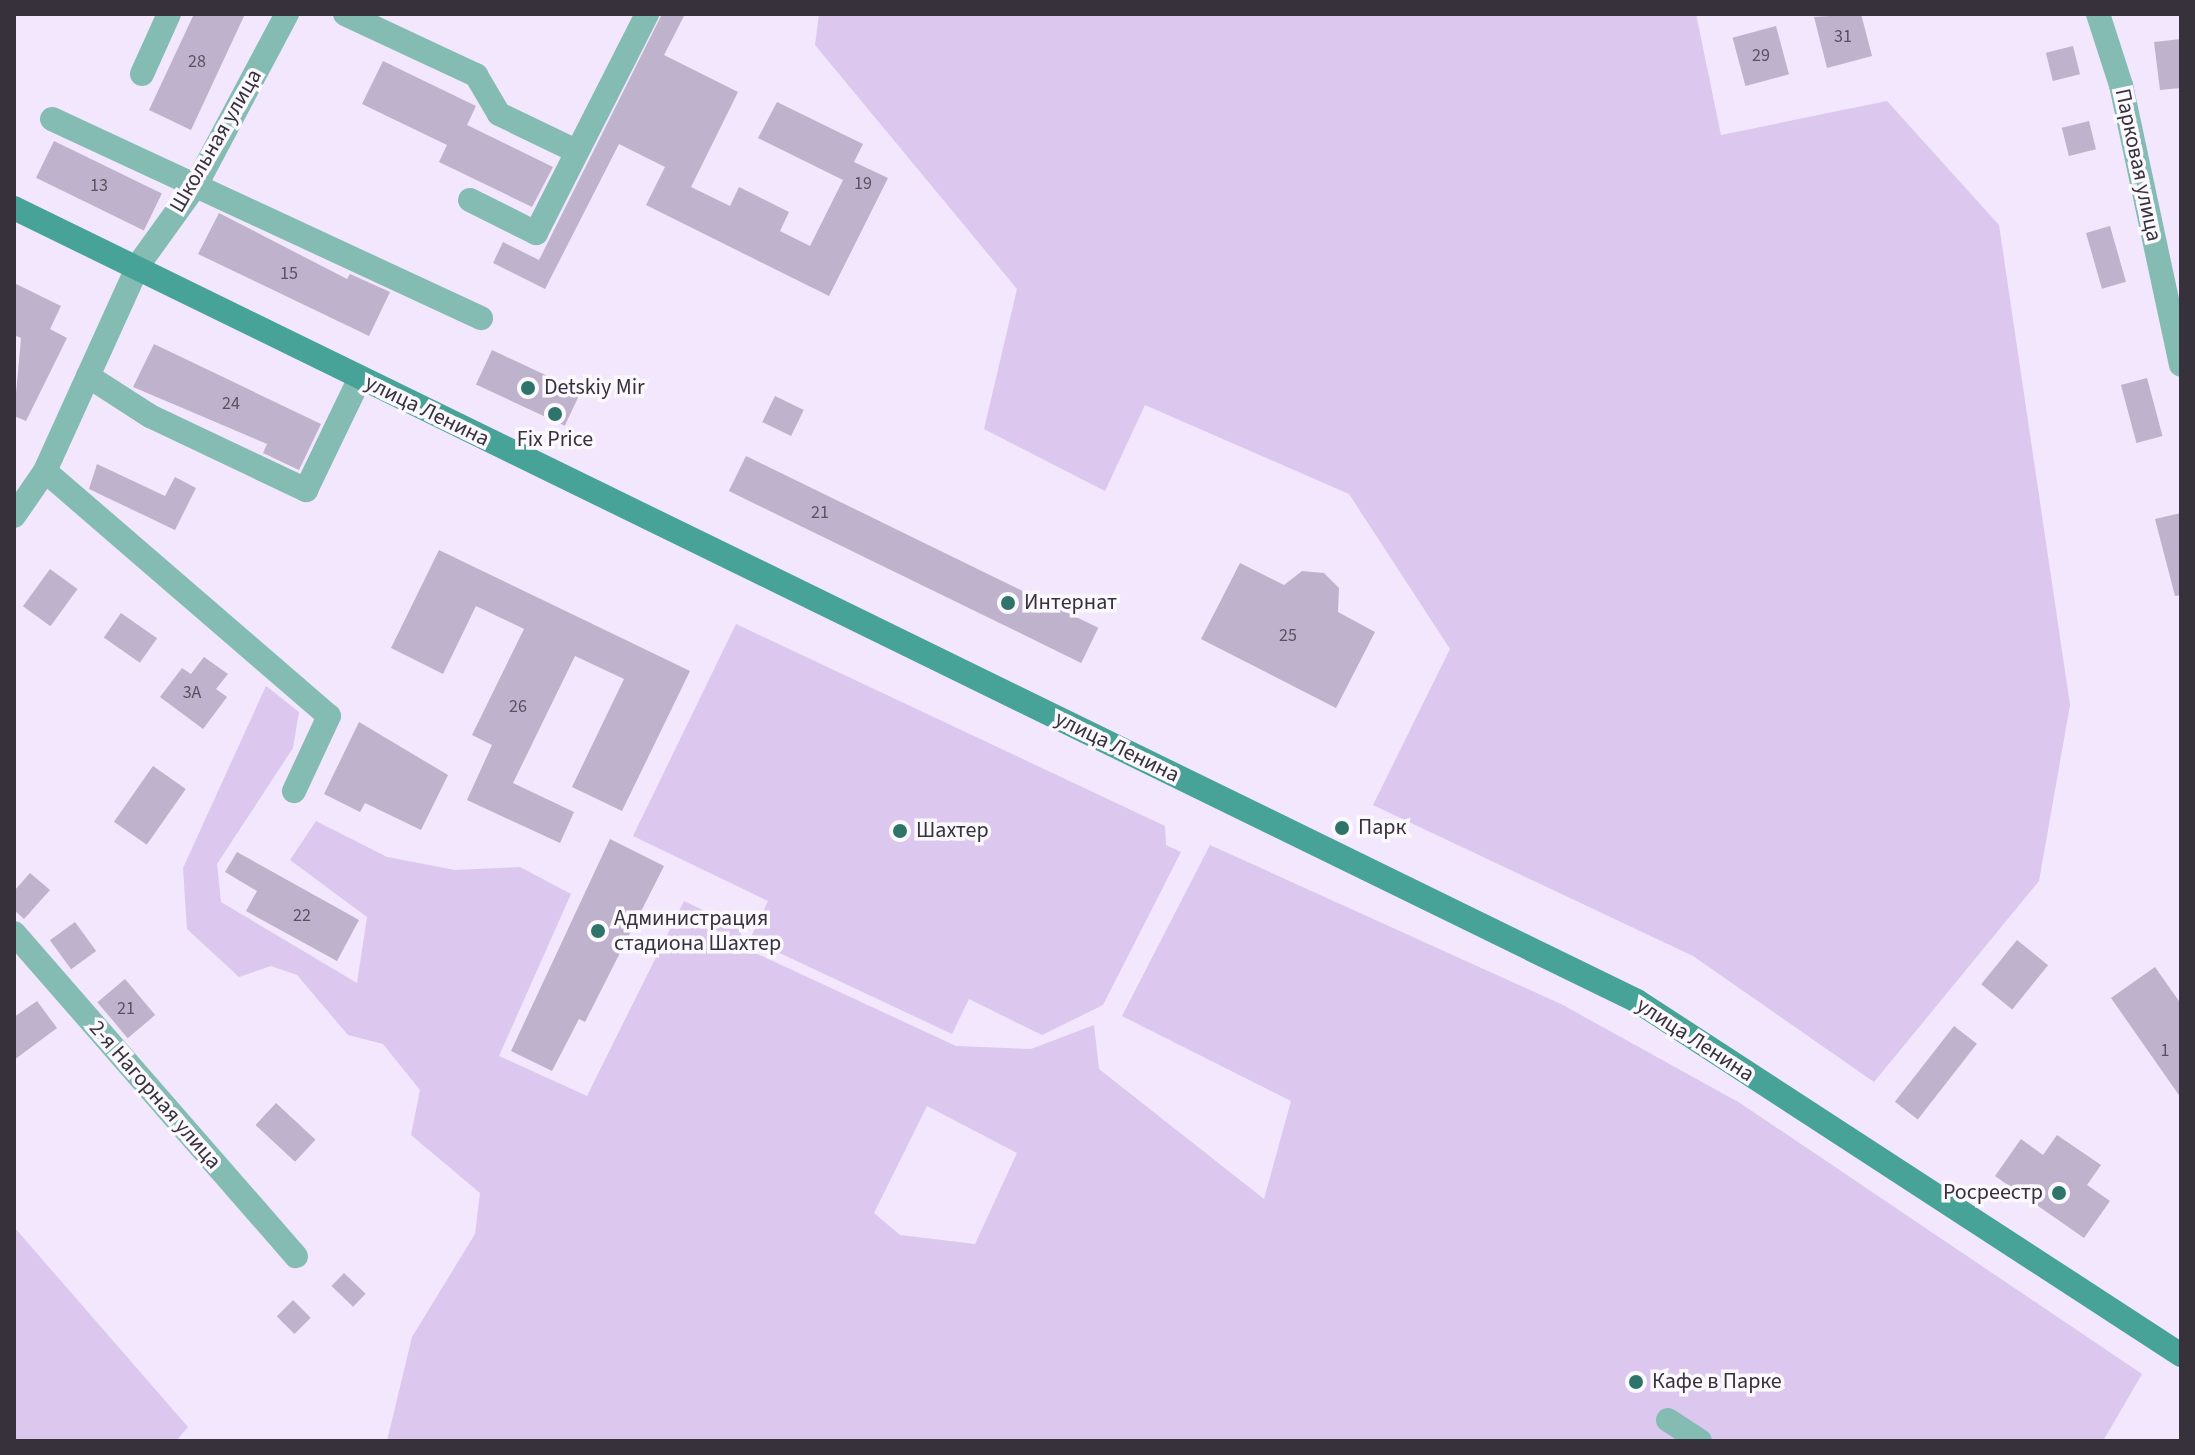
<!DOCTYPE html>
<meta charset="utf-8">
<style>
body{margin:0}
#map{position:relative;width:2195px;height:1455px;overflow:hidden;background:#f2e7fd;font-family:"Source Sans 3",sans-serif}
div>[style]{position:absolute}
.green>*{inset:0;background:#dcc7ee}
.building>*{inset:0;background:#bfb2cc;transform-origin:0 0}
.minor>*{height:24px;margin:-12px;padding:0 12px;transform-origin:12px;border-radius:12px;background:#84bcb3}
.tertiary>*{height:24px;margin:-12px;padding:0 12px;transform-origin:12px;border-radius:12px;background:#84bcb3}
.secondary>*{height:24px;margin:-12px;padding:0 12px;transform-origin:12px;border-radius:12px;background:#47a397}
.dots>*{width:22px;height:22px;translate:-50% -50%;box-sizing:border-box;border:4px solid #fbf8fe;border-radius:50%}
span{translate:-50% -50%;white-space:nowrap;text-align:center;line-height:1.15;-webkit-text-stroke:7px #fbf8fe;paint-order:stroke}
.number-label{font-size:18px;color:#595160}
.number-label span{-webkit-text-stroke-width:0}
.street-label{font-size:22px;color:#37313c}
.poi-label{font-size:22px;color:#37313c}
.left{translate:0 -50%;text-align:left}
.right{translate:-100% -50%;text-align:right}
.frame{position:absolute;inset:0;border:16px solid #37313c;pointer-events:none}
</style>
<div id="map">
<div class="green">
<div style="clip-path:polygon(819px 14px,1696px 14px,1721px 135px,1887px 101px,1999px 225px,2070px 705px,2039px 881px,1874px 1082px,1693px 956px,1373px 805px,1450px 649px,1349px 494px,1145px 405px,1105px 491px,984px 429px,1017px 289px,815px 45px)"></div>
<div style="clip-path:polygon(736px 624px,1165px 826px,1166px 845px,1181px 852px,1103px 1005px,1042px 1035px,969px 999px,952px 1034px,750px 939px,768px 901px,633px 836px)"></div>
<div style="clip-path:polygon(evenodd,266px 686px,299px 712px,293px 748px,217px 864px,221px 902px,357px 983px,367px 917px,290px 860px,316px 821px,387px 857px,455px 870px,520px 867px,571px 894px,499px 1056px,587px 1096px,684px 901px,738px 927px,747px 949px,956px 1046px,1031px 1049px,1094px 1025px,1099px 1069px,1264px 1199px,1291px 1101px,1122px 1016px,1210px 845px,1561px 1004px,1740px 1103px,2142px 1374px,2103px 1441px,387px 1441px,412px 1337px,475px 1234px,480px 1193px,411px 1135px,420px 1090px,383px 1044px,348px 1035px,297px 975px,271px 966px,239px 977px,187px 929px,183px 868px,266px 686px,927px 1106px,1017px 1153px,975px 1244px,900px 1235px,874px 1213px,927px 1106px)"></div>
<div style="clip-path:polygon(14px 1227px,188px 1427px,176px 1441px,14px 1441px)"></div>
</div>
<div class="building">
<div style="clip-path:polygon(194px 14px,245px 14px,191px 130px,149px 110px)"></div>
<div style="clip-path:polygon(662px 14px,685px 14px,664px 55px,738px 92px,691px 187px,730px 206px,739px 187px,789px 212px,780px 231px,810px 246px,843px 180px,758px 138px,777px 102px,863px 144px,854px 162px,888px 178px,829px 296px,646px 205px,665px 167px,619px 144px,545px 289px,493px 263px,503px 242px,539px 260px)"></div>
<div style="clip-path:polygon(1861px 14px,1872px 56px,1827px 68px,1814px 17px)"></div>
<div style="left:1776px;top:26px;width:50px;height:45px;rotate:75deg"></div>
<div style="clip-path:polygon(2181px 39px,2181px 88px,2160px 90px,2154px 42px)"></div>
<div style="left:2073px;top:46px;width:29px;height:28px;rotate:76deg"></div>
<div style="clip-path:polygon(383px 61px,476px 106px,467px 125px,553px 167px,532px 207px,439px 162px,447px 145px,362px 104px)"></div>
<div style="left:2089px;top:121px;width:29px;height:28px;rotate:76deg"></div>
<div style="left:54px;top:141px;width:120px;height:41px;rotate:26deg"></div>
<div style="clip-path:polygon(219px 213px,347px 279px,350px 274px,390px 292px,369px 336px,198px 254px)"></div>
<div style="left:2110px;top:226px;width:58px;height:25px;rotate:74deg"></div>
<div style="clip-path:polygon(14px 283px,61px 306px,50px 329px,67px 338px,26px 421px,14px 416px,21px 338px,14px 335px)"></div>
<div style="clip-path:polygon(154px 344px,321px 424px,299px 470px,263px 453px,267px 444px,133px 387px)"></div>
<div style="left:492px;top:350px;width:98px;height:38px;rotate:25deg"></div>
<div style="left:2147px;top:378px;width:60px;height:27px;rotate:75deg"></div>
<div style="left:775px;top:396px;width:32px;height:29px;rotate:26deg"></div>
<div style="left:746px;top:456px;width:392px;height:39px;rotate:26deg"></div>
<div style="clip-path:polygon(97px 464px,165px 496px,175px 477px,196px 488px,175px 530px,89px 489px)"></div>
<div style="clip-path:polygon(2181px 513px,2181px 595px,2175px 596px,2155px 519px)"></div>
<div style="clip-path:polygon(439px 550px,690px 671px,622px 811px,572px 787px,624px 679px,575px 656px,513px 783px,574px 812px,560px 843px,467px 800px,492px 745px,472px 735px,524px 629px,476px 606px,443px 674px,391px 648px)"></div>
<div style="clip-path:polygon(1240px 563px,1284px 585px,1302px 571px,1324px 573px,1339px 588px,1338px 612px,1375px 632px,1336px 708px,1201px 639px)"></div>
<div style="left:50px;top:569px;width:34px;height:46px;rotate:36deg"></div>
<div style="left:121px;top:613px;width:44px;height:30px;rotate:35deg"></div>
<div style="clip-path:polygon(204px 657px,228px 674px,216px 689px,227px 697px,203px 729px,160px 697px,182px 668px,191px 674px)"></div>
<div style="clip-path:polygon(359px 722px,448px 775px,421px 830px,365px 803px,360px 812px,324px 794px)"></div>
<div style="left:153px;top:766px;width:40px;height:68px;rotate:35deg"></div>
<div style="clip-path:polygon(610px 839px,664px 866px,585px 1022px,579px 1019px,552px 1071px,511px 1051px)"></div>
<div style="clip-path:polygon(237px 852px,359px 920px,337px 961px,246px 911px,257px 891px,225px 872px)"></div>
<div style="clip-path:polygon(30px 873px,50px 890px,24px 919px,14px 910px,14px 891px)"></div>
<div style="left:75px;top:922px;width:36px;height:31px;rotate:54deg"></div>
<div style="left:2017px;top:940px;width:40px;height:57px;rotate:39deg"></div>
<div style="clip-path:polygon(2155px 967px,2181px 1004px,2181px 1098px,2111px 998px)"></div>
<div style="left:125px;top:979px;width:47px;height:36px;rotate:50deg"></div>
<div style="clip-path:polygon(37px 1001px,57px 1028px,14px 1060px,14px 1017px)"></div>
<div style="left:1954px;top:1026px;width:29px;height:96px;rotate:38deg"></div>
<div style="left:276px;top:1103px;width:54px;height:30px;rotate:43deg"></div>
<div style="clip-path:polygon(2057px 1135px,2101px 1165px,2087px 1185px,2110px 1201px,2084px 1238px,1995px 1176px,2021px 1139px,2043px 1155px)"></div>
<div style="left:344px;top:1273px;width:30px;height:18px;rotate:44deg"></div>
<div style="left:293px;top:1300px;width:25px;height:23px;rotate:45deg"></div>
</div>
<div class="minor">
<div style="left:345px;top:14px;width:145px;rotate:25deg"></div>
<div style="left:476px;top:75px;width:45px;rotate:59.5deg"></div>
<div style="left:499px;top:114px;width:85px;rotate:25.7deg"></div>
<div style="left:2098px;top:14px;width:75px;rotate:72.1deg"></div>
<div style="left:2121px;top:85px;width:286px;rotate:77.9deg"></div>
<div style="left:142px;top:74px;width:66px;rotate:-65.8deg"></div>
<div style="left:52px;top:119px;width:473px;rotate:24.9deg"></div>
<div style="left:470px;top:200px;width:74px;rotate:26.6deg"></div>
<div style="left:536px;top:233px;width:246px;rotate:-63.1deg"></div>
<div style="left:139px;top:264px;width:97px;rotate:-54.2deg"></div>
<div style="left:196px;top:185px;width:194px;rotate:-62deg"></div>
<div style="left:88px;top:376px;width:74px;rotate:32.8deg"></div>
<div style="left:150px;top:416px;width:173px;rotate:25.4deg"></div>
<div style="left:306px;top:490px;width:124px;rotate:-64.3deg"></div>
<div style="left:45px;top:471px;width:375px;rotate:40.8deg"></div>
<div style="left:329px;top:716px;width:83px;rotate:115deg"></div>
<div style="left:14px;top:933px;width:429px;rotate:48.9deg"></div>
<div style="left:1668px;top:1420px;width:38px;rotate:33deg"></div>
</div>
<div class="tertiary">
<div style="left:14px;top:516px;width:55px;rotate:-55.4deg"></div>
<div style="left:45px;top:471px;width:227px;rotate:-65.6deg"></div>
</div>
<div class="secondary">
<div style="left:14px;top:208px;width:1806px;rotate:26.04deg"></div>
<div style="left:1637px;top:1001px;width:649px;rotate:33.05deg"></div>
</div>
<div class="dots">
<div style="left:528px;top:388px;background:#2e746b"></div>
<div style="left:555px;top:414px;background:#2e746b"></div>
<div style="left:1008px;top:603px;background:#2e746b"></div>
<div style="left:1342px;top:828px;background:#2e746b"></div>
<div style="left:900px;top:831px;background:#2e746b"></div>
<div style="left:598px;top:931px;background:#2e746b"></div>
<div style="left:2059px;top:1193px;background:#2e746b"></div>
<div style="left:1636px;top:1382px;background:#2e746b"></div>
</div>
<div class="number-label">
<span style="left:1843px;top:37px">31</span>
<span style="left:1761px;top:56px">29</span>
<span style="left:197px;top:62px">28</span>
<span style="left:863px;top:184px">19</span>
<span style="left:99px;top:186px">13</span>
<span style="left:289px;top:274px">15</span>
<span style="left:231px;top:404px">24</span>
<span style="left:820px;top:513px">21</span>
<span style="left:1288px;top:636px">25</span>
<span style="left:192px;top:693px">3А</span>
<span style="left:518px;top:707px">26</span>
<span style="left:302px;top:916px">22</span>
<span style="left:126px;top:1009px">21</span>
<span style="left:2165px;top:1051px">1</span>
</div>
<div class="street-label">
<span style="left:216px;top:141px;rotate:-60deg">Школьная улица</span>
<span style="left:2138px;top:165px;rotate:78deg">Парковая улица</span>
<span style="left:427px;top:411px;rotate:26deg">улица Ленина</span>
<span style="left:1117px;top:747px;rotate:26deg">улица Ленина</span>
<span style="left:1695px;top:1040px;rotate:33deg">улица Ленина</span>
<span style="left:155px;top:1095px;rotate:49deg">2-я Нагорная улица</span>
</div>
<div class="poi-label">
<span class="left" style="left:544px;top:388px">Detskiy Mir</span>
<span style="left:555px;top:440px">Fix Price</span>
<span class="left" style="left:1024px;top:603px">Интернат</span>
<span class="left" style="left:1358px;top:828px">Парк</span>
<span class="left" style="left:916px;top:831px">Шахтер</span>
<span class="left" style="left:614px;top:931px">Администрация<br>стадиона Шахтер</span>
<span class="right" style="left:2043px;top:1193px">Росреестр</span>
<span class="left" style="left:1652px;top:1382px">Кафе в Парке</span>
</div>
<div class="frame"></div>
</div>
